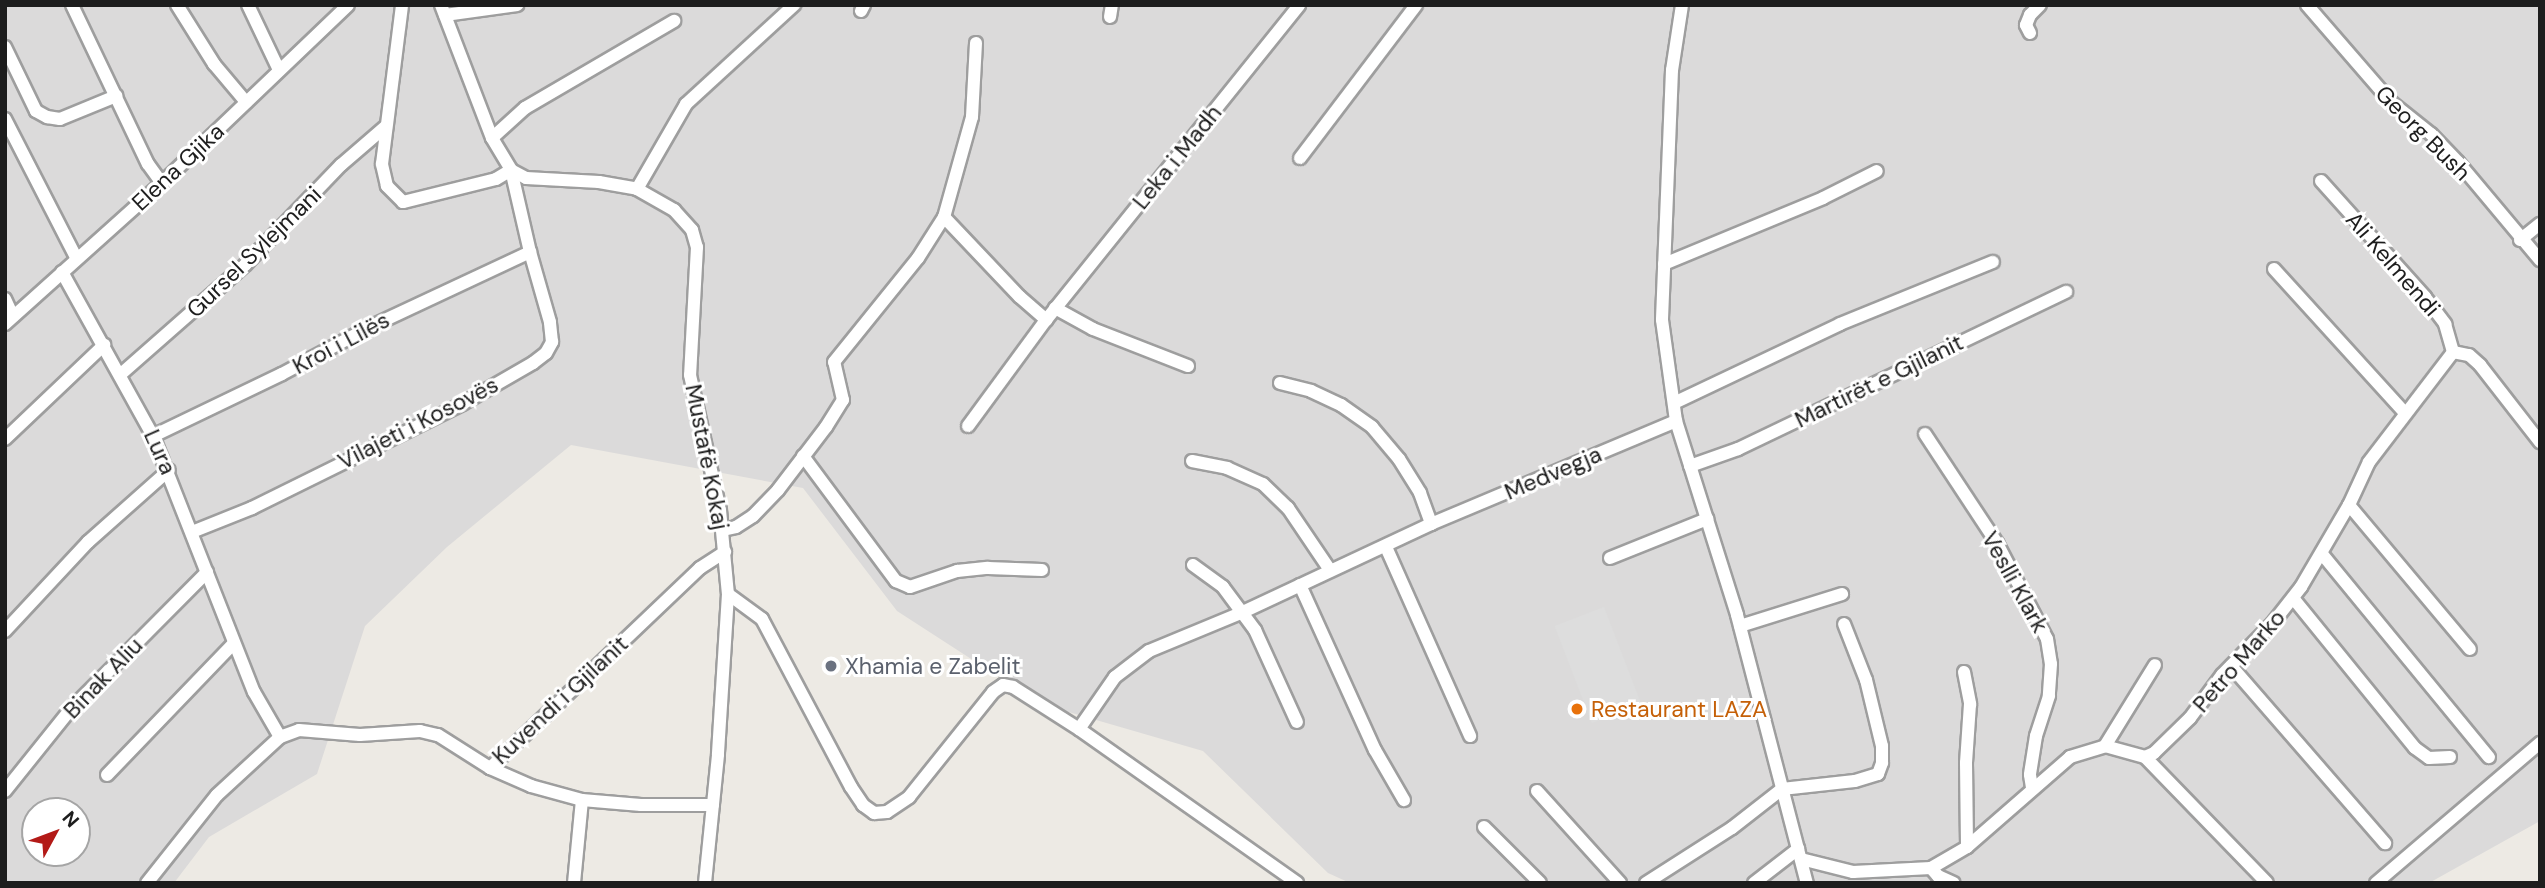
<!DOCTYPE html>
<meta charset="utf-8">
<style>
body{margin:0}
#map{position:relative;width:2545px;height:888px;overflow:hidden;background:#edeae4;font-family:"DM Sans",sans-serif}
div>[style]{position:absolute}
.residential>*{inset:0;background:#dbdada}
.parking>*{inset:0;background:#ddd;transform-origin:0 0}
.roads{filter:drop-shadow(2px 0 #9e9e9e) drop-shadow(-2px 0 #9e9e9e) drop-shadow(0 2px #9e9e9e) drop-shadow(0 -2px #9e9e9e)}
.street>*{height:12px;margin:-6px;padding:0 6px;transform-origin:6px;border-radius:6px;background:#fff}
.dots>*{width:19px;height:19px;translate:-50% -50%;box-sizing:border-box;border:4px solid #fff;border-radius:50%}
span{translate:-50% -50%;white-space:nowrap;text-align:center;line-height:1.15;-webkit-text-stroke:6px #fff;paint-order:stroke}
.street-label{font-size:23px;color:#1d1d1d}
.worship-label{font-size:23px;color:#5b616d}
.left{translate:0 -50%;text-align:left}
.food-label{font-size:23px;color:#c56008}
.frame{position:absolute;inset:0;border:7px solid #1d1d1d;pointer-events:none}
.north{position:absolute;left:21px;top:797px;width:70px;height:70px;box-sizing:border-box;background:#fff;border:2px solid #a5a5a5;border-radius:50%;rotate:49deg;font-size:19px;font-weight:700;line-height:28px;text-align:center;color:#1d1d1d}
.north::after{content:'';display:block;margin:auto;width:24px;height:32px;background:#b31a17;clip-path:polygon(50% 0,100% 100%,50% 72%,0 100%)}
</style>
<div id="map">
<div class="residential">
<div style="clip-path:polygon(evenodd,5px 5px,2540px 5px,2540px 821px,2429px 883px,1350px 883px,1328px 873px,1203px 751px,1041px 704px,897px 611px,803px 488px,571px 445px,447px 547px,365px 626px,317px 774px,209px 837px,174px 883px,5px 883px,5px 5px,35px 811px,77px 811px,77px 853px,35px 853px,35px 811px)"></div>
</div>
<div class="parking">
<div style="left:1604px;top:607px;width:104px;height:53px;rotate:69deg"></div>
</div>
<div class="roads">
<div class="street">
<div style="left:72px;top:5px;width:176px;rotate:64.5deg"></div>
<div style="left:148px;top:164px;width:24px;rotate:54deg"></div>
<div style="left:177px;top:5px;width:70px;rotate:57.9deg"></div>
<div style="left:214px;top:64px;width:50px;rotate:49.9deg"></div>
<div style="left:248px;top:5px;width:72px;rotate:64.5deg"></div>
<div style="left:441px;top:5px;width:142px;rotate:69deg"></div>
<div style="left:492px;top:138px;width:37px;rotate:59deg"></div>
<div style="left:511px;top:170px;width:17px;rotate:28deg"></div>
<div style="left:526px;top:178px;width:73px;rotate:3.1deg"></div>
<div style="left:599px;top:182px;width:39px;rotate:10deg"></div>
<div style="left:637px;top:189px;width:43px;rotate:29.6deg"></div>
<div style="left:674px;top:210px;width:27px;rotate:48deg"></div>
<div style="left:692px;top:230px;width:18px;rotate:74deg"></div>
<div style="left:697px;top:247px;width:128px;rotate:93.1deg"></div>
<div style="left:690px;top:375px;width:138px;rotate:77.5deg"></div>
<div style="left:720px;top:510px;width:84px;rotate:84.6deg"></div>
<div style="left:728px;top:594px;width:161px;rotate:93.6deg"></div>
<div style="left:718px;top:755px;width:129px;rotate:95.8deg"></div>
<div style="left:1682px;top:5px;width:66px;rotate:98.7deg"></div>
<div style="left:1672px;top:70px;width:250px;rotate:92.3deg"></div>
<div style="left:1662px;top:320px;width:102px;rotate:82.1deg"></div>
<div style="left:1676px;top:421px;width:203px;rotate:72.5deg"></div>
<div style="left:1737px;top:615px;width:277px;rotate:75.4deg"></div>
<div style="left:2307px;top:5px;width:130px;rotate:49.1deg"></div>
<div style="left:2392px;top:103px;width:50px;rotate:38.5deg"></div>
<div style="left:2431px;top:134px;width:39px;rotate:46deg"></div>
<div style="left:2458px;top:162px;width:128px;rotate:50.1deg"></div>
<div style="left:861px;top:11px;width:7px;rotate:-63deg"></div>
<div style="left:445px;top:15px;width:73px;rotate:-7.9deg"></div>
<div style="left:1110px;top:17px;width:12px;rotate:-81deg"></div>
<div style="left:2030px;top:33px;width:9px;rotate:-117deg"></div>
<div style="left:2026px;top:25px;width:11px;rotate:-68deg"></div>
<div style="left:2030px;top:15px;width:14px;rotate:-45deg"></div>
<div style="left:976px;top:43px;width:74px;rotate:93.1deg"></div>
<div style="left:972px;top:117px;width:104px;rotate:105.6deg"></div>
<div style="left:944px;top:217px;width:110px;rotate:46.5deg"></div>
<div style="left:1020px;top:297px;width:35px;rotate:41deg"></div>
<div style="left:1046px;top:320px;width:404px;rotate:-51.2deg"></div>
<div style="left:5px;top:47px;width:71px;rotate:64.2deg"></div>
<div style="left:36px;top:111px;width:13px;rotate:29deg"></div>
<div style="left:47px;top:117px;width:13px;rotate:9deg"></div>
<div style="left:60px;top:119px;width:61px;rotate:-22.3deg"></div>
<div style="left:5px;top:119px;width:157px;rotate:62.8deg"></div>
<div style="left:492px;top:138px;width:45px;rotate:-42.3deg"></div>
<div style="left:525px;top:108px;width:173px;rotate:-30.3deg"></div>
<div style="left:1300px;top:158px;width:192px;rotate:-52.8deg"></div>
<div style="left:2321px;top:181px;width:156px;rotate:48.1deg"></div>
<div style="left:2425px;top:297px;width:34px;rotate:53deg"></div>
<div style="left:2445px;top:324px;width:29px;rotate:74deg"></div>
<div style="left:637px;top:189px;width:98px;rotate:-60deg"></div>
<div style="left:686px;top:104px;width:147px;rotate:-42.5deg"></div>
<div style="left:2520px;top:240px;width:26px;rotate:-39deg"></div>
<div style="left:1664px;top:264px;width:172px;rotate:-22.5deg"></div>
<div style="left:1823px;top:198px;width:60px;rotate:-26.6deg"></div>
<div style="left:2274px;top:269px;width:195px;rotate:47.7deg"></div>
<div style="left:62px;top:272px;width:188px;rotate:61deg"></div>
<div style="left:153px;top:436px;width:275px;rotate:68.5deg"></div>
<div style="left:254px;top:692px;width:52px;rotate:60deg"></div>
<div style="left:5px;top:299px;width:19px;rotate:65deg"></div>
<div style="left:1055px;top:308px;width:43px;rotate:28.9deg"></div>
<div style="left:1093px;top:329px;width:102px;rotate:21.3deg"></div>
<div style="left:5px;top:324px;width:211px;rotate:-41.9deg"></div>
<div style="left:162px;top:183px;width:257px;rotate:-43.7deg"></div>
<div style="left:2453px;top:352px;width:16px;rotate:11deg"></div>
<div style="left:2469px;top:355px;width:15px;rotate:42deg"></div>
<div style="left:2480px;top:365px;width:98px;rotate:52.1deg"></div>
<div style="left:121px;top:374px;width:165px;rotate:-41.3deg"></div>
<div style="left:245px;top:265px;width:139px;rotate:-46.2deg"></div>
<div style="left:341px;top:165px;width:58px;rotate:-40.8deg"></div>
<div style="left:1280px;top:383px;width:32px;rotate:14deg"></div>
<div style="left:1311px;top:391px;width:33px;rotate:25deg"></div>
<div style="left:1341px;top:405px;width:38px;rotate:35deg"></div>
<div style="left:1372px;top:427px;width:42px;rotate:49.8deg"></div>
<div style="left:1399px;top:459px;width:40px;rotate:58deg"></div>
<div style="left:1420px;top:493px;width:33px;rotate:70deg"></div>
<div style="left:1674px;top:403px;width:184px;rotate:-25.4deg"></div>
<div style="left:1840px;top:324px;width:165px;rotate:-22.1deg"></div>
<div style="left:968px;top:426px;width:132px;rotate:-53.7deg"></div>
<div style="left:1925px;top:434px;width:131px;rotate:56.6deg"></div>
<div style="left:1997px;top:543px;width:108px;rotate:62.5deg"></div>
<div style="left:2047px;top:639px;width:25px;rotate:81deg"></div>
<div style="left:2051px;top:664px;width:32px;rotate:94deg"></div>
<div style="left:2049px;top:696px;width:42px;rotate:108deg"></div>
<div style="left:2036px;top:736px;width:39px;rotate:99deg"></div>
<div style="left:2030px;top:775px;width:12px;rotate:81deg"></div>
<div style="left:153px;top:436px;width:143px;rotate:-25.7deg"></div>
<div style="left:282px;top:374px;width:100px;rotate:-28.1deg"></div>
<div style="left:370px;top:327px;width:177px;rotate:-25.1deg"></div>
<div style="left:5px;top:439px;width:137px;rotate:-43.5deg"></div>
<div style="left:803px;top:456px;width:156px;rotate:53.4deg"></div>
<div style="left:896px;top:581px;width:15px;rotate:23deg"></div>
<div style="left:910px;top:587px;width:50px;rotate:-18.8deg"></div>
<div style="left:957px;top:571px;width:31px;rotate:-6deg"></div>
<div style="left:988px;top:568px;width:54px;rotate:2.1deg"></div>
<div style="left:1192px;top:461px;width:36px;rotate:11deg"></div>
<div style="left:1227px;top:468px;width:39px;rotate:24deg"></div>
<div style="left:1263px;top:484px;width:35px;rotate:44deg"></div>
<div style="left:1288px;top:508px;width:75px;rotate:55.9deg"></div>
<div style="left:1690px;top:466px;width:51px;rotate:-19.5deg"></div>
<div style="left:1738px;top:449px;width:364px;rotate:-25.6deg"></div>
<div style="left:2349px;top:505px;width:188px;rotate:50deg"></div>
<div style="left:723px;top:530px;width:13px;rotate:-13deg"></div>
<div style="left:736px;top:527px;width:20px;rotate:-33deg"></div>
<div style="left:753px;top:516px;width:36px;rotate:-46deg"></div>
<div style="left:778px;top:490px;width:79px;rotate:-52.7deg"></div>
<div style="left:826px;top:427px;width:32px;rotate:-58deg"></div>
<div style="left:843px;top:400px;width:39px;rotate:-103deg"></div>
<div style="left:834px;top:362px;width:134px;rotate:-51.1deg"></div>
<div style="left:918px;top:258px;width:49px;rotate:-57.6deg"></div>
<div style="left:192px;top:532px;width:65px;rotate:-21.8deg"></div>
<div style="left:252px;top:508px;width:234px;rotate:-26.3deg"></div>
<div style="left:462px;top:404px;width:82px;rotate:-30deg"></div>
<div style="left:533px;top:363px;width:16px;rotate:-38deg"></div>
<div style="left:546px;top:353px;width:13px;rotate:-61deg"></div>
<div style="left:552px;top:342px;width:20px;rotate:-96deg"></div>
<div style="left:550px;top:322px;width:73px;rotate:-105.9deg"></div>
<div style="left:530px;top:252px;width:84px;rotate:-103deg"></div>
<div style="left:511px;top:170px;width:17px;rotate:149deg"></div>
<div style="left:496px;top:179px;width:96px;rotate:166.1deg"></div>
<div style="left:403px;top:202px;width:23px;rotate:-135deg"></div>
<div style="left:387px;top:186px;width:23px;rotate:-103deg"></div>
<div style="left:382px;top:164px;width:160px;rotate:-82.8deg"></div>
<div style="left:1386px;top:547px;width:207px;rotate:66deg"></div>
<div style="left:2322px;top:554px;width:263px;rotate:50.6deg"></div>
<div style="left:1610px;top:558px;width:105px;rotate:-21.9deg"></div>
<div style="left:1193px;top:565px;width:37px;rotate:36deg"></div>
<div style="left:1223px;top:587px;width:54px;rotate:53.3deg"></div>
<div style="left:1255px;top:630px;width:101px;rotate:65.5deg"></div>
<div style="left:1300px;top:585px;width:181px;rotate:65.6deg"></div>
<div style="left:1375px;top:750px;width:58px;rotate:59.9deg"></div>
<div style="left:728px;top:594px;width:42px;rotate:36.3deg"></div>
<div style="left:762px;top:619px;width:190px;rotate:62.1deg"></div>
<div style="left:851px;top:787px;width:22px;rotate:56deg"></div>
<div style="left:863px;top:805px;width:14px;rotate:36deg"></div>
<div style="left:874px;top:813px;width:13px;rotate:-4deg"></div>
<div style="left:887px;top:812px;width:27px;rotate:-34deg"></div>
<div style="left:909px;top:797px;width:134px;rotate:-51.3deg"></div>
<div style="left:993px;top:692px;width:12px;rotate:-35deg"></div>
<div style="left:1003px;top:685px;width:10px;rotate:11deg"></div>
<div style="left:1013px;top:687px;width:78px;rotate:32.5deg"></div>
<div style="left:1079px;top:729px;width:267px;rotate:35.2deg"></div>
<div style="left:2293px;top:598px;width:193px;rotate:50.9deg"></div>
<div style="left:2415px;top:748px;width:17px;rotate:36deg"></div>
<div style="left:2429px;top:758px;width:21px;rotate:-3deg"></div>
<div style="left:1740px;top:626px;width:107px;rotate:-17.4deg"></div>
<div style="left:5px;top:631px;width:122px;rotate:-47deg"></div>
<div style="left:88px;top:542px;width:108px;rotate:-41.6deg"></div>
<div style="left:2231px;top:666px;width:235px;rotate:49deg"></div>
<div style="left:1964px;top:672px;width:33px;rotate:79deg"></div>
<div style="left:1970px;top:704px;width:59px;rotate:93.9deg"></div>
<div style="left:1966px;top:763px;width:84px;rotate:89.3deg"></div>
<div style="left:1079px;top:729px;width:63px;rotate:-55.3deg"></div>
<div style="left:1115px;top:677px;width:43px;rotate:-37.4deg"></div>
<div style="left:1149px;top:651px;width:102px;rotate:-22.5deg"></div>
<div style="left:1243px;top:612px;width:208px;rotate:-25.1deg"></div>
<div style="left:1431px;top:524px;width:266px;rotate:-22.8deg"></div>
<div style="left:2105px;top:746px;width:95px;rotate:-58.3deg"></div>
<div style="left:2145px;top:757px;width:10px;rotate:-24deg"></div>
<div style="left:2154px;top:753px;width:50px;rotate:-44.2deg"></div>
<div style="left:2190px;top:718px;width:54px;rotate:-53.3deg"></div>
<div style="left:2222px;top:675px;width:71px;rotate:-45.6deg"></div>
<div style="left:2272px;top:624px;width:47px;rotate:-51.9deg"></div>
<div style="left:2301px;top:587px;width:95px;rotate:-59.7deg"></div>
<div style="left:2349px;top:505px;width:47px;rotate:-65.1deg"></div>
<div style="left:2369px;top:462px;width:138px;rotate:-52.6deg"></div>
<div style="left:490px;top:768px;width:290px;rotate:-43.6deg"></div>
<div style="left:700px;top:568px;width:30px;rotate:-33deg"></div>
<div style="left:107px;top:775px;width:183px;rotate:-46.1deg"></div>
<div style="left:5px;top:791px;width:102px;rotate:-51.3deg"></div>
<div style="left:69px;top:711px;width:196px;rotate:-45.2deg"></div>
<div style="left:1537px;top:791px;width:124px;rotate:47.9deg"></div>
<div style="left:1484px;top:827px;width:79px;rotate:45deg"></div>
<div style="left:1801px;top:859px;width:54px;rotate:14deg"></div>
<div style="left:1853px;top:872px;width:78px;rotate:-2.9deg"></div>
<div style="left:1931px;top:868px;width:42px;rotate:-30.3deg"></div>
<div style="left:1967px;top:847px;width:137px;rotate:-41.1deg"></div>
<div style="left:2070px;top:757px;width:37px;rotate:-17deg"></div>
<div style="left:2105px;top:746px;width:41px;rotate:15.4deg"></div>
<div style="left:2145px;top:757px;width:175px;rotate:45.9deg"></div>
<div style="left:1931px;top:868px;width:11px;rotate:49deg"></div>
<div style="left:1938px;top:876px;width:17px;rotate:24deg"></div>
<div style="left:147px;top:883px;width:112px;rotate:-51.5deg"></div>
<div style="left:217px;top:795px;width:86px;rotate:-42.6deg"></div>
<div style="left:280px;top:737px;width:20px;rotate:-20deg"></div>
<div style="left:299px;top:730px;width:61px;rotate:4.7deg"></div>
<div style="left:360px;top:735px;width:60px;rotate:-3.8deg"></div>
<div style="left:420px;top:731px;width:18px;rotate:13deg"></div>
<div style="left:438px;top:735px;width:62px;rotate:32.4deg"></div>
<div style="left:490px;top:768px;width:45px;rotate:23.7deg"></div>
<div style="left:531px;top:786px;width:53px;rotate:15.4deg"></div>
<div style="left:582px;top:800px;width:59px;rotate:4.8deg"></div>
<div style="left:641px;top:805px;width:72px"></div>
<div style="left:574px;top:883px;width:83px;rotate:-84.5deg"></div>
<div style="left:1646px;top:883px;width:102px;rotate:-32.6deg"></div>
<div style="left:1732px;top:828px;width:63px;rotate:-38deg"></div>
<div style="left:1782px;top:789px;width:73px;rotate:-6.3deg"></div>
<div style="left:1855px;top:781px;width:24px;rotate:-17deg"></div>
<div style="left:1878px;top:774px;width:12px;rotate:-70deg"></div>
<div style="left:1882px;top:763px;width:17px;rotate:-90deg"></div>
<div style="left:1882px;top:746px;width:68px;rotate:-103.6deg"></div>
<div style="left:1866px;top:680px;width:60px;rotate:-111.4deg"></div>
<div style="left:1754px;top:883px;width:56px;rotate:-37.7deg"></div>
<div style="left:2376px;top:883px;width:216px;rotate:-40.5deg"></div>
</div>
</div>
<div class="dots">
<div style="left:831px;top:666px;background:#6b7280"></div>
<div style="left:1577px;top:709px;background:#e8710a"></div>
</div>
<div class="street-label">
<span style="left:2423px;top:133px;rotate:45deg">Georg Bush</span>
<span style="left:1177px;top:157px;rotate:-51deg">Leka i Madh</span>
<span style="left:178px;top:167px;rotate:-43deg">Elena Gjika</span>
<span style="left:254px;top:252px;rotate:-44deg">Gursel Sylejmani</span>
<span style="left:2393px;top:264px;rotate:49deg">Ali Kelmendi</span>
<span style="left:341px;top:343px;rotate:-28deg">Kroi i Lilës</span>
<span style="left:1879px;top:381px;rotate:-26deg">Martirët e Gjilanit</span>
<span style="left:418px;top:423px;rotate:-27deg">Vilajeti i Kosovës</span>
<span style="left:160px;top:452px;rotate:66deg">Lura</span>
<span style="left:707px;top:457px;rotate:79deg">Mustafë Kokaj</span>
<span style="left:1553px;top:473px;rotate:-23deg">Medvegja</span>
<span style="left:2015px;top:582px;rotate:61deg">Veslli Klark</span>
<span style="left:2239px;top:661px;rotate:-49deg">Petro Marko</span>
<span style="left:103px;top:678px;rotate:-46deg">Binak Aliu</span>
<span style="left:560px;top:700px;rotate:-43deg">Kuvendi i Gjilanit</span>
</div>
<div class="worship-label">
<span class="left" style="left:845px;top:666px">Xhamia e Zabelit</span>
</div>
<div class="food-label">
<span class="left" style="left:1591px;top:709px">Restaurant LAZA</span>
</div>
<div class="frame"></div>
<div class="north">N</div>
</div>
